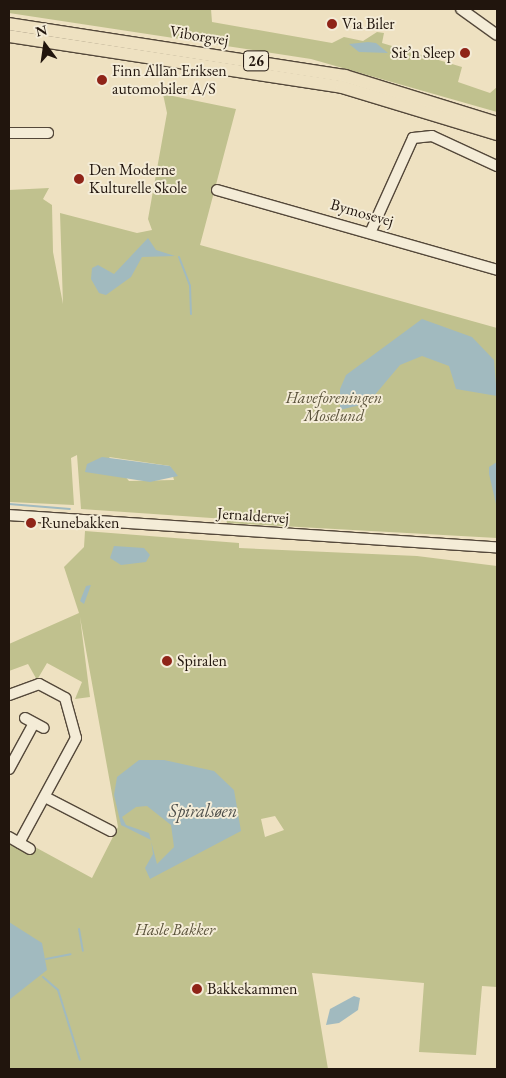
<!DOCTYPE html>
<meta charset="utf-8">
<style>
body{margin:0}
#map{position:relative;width:506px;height:1078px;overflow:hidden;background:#eee1c1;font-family:"EB Garamond",serif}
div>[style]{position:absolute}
.green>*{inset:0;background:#c0c18e}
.water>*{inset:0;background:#a1babf}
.stream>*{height:2px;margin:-1px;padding:0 1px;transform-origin:1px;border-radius:1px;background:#a1babf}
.roads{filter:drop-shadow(1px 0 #54483a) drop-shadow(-1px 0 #54483a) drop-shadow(0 1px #54483a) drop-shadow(0 -1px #54483a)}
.minor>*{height:10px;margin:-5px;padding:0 5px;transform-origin:5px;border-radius:5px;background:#f4ecd7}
.major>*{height:12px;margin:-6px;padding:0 6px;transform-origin:6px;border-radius:6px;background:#eee1c1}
.dots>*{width:14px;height:14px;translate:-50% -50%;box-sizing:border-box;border:2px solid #f4ecd7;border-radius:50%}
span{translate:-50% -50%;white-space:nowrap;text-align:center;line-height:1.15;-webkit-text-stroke:4px #f4ecd7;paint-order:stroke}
.shield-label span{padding:1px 4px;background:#f4ecd7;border:1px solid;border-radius:4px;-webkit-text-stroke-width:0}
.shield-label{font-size:15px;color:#21150d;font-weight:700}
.poi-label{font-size:16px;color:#21150d}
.left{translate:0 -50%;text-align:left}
.right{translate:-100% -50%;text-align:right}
.street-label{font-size:16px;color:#21150d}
.park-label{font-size:16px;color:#59513a;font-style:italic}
.water-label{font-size:18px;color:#4e4f4b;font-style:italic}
.frame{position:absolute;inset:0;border:10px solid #21150d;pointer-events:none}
.north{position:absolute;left:20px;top:20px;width:50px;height:50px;-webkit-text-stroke:4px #f4ecd7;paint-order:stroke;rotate:346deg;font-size:14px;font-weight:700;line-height:20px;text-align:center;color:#21150d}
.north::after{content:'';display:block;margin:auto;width:18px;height:22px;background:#21150d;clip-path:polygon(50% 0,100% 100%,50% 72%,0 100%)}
</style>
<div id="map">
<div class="green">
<div style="clip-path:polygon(9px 9px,211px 9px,212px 22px,332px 43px,344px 37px,363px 41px,377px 32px,384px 33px,382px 43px,462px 67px,458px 82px,490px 93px,497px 87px,497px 112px,311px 59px,9px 13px)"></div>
<div style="clip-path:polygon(evenodd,163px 94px,236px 109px,200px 245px,497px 328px,497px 538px,227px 523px,226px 519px,81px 509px,77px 455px,71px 458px,74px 505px,9px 502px,9px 190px,49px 188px,43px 199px,52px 205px,53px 252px,63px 304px,60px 213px,137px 233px,152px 230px,148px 219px,167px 113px,163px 94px,109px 457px,170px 466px,174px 480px,129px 481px,109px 457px)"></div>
<div style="clip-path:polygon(evenodd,85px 531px,239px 543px,239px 548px,417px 556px,497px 566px,497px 987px,482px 986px,476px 1055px,419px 1052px,424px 983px,312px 973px,328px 1069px,9px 1069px,9px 843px,31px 855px,35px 847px,92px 878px,118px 827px,80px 617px,90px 697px,75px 699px,82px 682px,47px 663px,37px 680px,28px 664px,9px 671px,9px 644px,79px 613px,64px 567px,84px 547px,85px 531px,275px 816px,284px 830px,265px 837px,261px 819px,275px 816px)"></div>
</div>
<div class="water">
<div style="clip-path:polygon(368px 42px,376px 43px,388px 53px,359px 52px,349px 44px)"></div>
<div style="clip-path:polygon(148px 238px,156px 250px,175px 256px,142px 257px,131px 277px,106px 295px,99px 293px,91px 279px,92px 268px,98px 265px,114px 274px)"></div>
<div style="clip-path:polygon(422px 319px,472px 337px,494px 360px,497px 396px,456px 389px,449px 366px,422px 356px,400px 365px,368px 403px,340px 410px,340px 389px,346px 375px)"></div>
<div style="clip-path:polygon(102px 457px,170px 466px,178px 476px,150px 482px,85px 472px,87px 464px)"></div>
<div style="clip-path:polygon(497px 462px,497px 508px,489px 474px,489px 467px)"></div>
<div style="clip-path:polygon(114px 546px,144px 548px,150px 555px,146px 562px,121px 565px,110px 558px)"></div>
<div style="clip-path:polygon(91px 585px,84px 604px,80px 601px,86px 586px)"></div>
<div style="clip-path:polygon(evenodd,139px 760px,164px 760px,214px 771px,234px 790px,241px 831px,150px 879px,145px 868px,153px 854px,151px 840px,121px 825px,114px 795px,117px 777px,139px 760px,147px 806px,171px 825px,174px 847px,157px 864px,149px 833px,126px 825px,122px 817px,136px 807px,147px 806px)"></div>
<div style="clip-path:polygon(9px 922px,42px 943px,47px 970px,9px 1000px)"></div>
<div style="clip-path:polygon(354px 996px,360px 998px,358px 1010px,339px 1023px,326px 1025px,330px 1009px)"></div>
</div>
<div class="stream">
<div style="left:179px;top:257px;width:31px;rotate:69deg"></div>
<div style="left:190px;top:286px;width:28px;rotate:88deg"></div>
<div style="left:9px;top:504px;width:61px;rotate:4.7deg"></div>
<div style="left:79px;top:929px;width:22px;rotate:80deg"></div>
<div style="left:46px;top:959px;width:25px;rotate:-11deg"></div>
<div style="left:43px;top:977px;width:20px;rotate:41deg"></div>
<div style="left:58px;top:990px;width:73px;rotate:72.6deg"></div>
</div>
<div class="roads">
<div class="minor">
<div style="left:461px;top:9px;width:44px;rotate:35.8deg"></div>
<div style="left:9px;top:133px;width:39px"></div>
<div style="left:217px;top:190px;width:291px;rotate:15.9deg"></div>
<div style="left:371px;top:231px;width:102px;rotate:-65.7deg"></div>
<div style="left:413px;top:138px;width:19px;rotate:-6deg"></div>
<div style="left:432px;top:136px;width:72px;rotate:24.8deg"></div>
<div style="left:9px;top:515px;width:489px;rotate:3.8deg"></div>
<div style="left:9px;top:695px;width:32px;rotate:-20deg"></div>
<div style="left:39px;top:684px;width:30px;rotate:28deg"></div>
<div style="left:65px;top:698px;width:41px;rotate:74.6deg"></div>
<div style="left:76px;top:738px;width:119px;rotate:118.5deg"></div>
<div style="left:25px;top:718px;width:21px;rotate:28deg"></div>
<div style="left:9px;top:769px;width:52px;rotate:-61.5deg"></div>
<div style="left:45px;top:797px;width:74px;rotate:27.3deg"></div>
<div style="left:9px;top:837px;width:24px;rotate:30deg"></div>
</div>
<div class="major">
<div style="left:9px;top:24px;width:340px;rotate:8.8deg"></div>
<div style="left:345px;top:76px;width:159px;rotate:17.2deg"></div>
<div style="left:9px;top:36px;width:337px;rotate:8.7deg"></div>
<div style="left:342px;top:87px;width:162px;rotate:16.9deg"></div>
</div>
</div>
<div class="dots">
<div style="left:332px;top:24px;background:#8f2418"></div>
<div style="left:465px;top:53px;background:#8f2418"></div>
<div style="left:102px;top:80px;background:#8f2418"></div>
<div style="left:79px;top:179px;background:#8f2418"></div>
<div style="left:31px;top:523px;background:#8f2418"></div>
<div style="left:167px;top:661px;background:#8f2418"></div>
<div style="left:197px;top:989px;background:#8f2418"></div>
</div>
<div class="shield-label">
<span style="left:256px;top:61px">26</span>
</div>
<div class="poi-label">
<span class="left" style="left:342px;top:24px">Via Biler</span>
<span class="right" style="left:455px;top:53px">Sit’n Sleep</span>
<span class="left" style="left:112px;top:80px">Finn Allan Eriksen<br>automobiler A/S</span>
<span class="left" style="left:89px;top:179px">Den Moderne<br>Kulturelle Skole</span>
<span class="left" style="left:41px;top:523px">Runebakken</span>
<span class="left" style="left:177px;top:661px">Spiralen</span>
<span class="left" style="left:207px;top:989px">Bakkekammen</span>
</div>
<div class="street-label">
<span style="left:199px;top:36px;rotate:9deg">Viborgvej</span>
<span style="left:362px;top:213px;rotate:16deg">Bymosevej</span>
<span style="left:253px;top:516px;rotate:4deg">Jernaldervej</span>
</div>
<div class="park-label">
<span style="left:334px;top:407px">Haveforeningen<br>Moselund</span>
<span style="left:175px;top:930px">Hasle Bakker</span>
</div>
<div class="water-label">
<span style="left:203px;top:811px">Spiralsøen</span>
</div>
<div class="frame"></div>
<div class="north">N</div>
</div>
